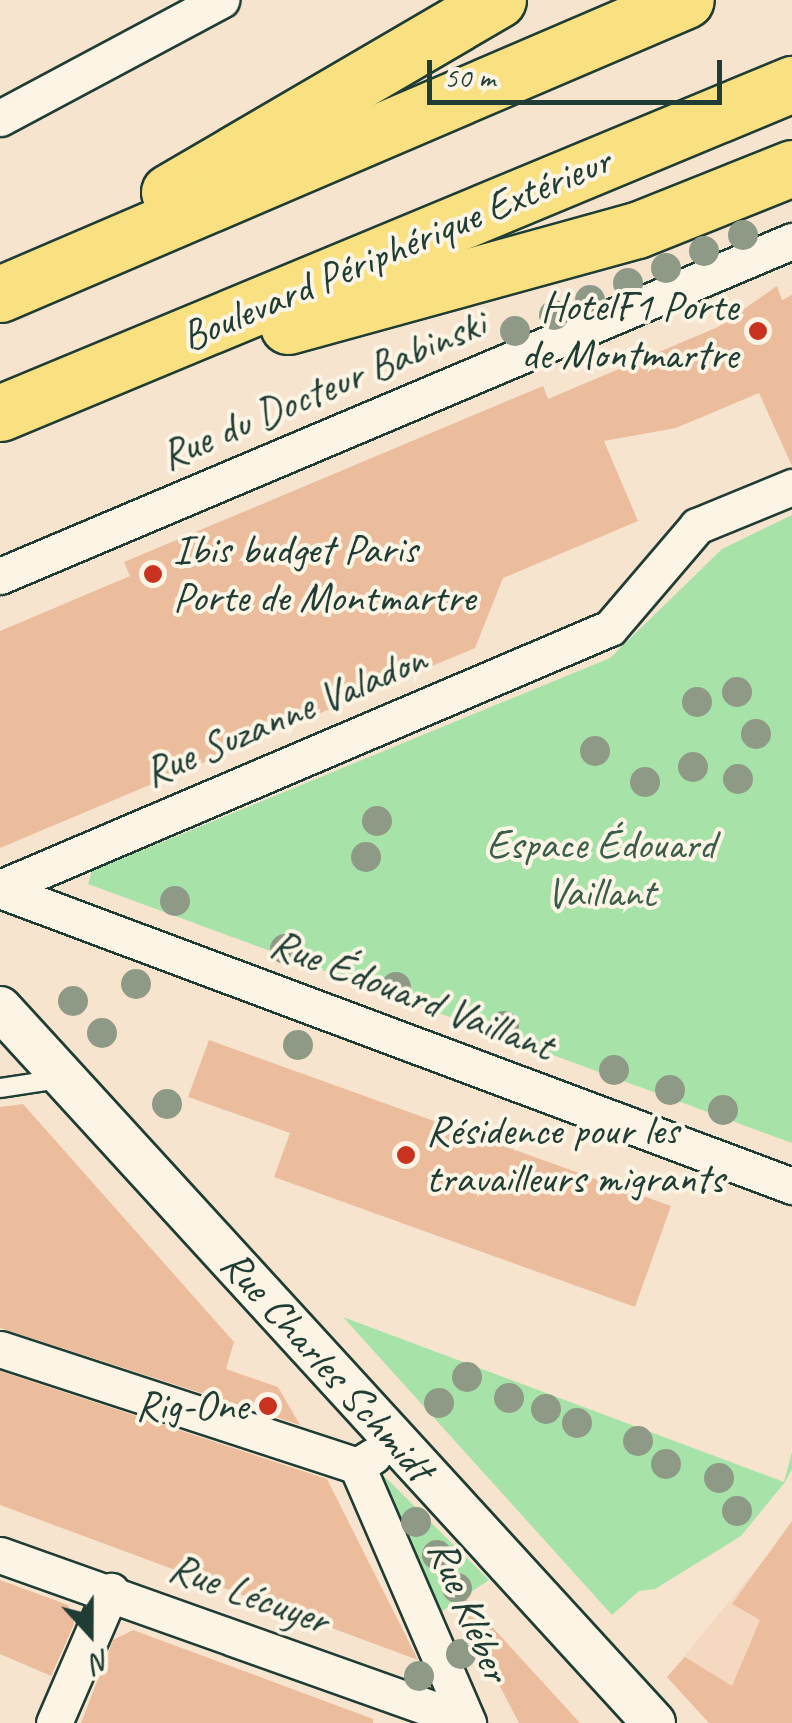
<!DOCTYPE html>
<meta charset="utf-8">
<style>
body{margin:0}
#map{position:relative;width:792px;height:1723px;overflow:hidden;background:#f7e4cf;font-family:Caveat,sans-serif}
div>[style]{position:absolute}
.built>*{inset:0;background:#f4d8c0}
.green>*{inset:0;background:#a7e3a9}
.building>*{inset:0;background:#ecbd9c}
.roads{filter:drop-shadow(2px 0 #1f3d34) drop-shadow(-2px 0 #1f3d34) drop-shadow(0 2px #1f3d34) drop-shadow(0 -2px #1f3d34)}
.service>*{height:18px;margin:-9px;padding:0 9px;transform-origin:9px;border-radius:9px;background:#fcf5e5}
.minor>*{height:35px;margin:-17.5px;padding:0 17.5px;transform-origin:17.5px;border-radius:17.5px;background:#fcf5e5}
.tertiary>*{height:42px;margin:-21px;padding:0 21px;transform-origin:21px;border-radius:21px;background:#fcf5e5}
.trunk>*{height:55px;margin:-27.5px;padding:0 27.5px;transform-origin:27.5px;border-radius:27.5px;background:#f9e181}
.trees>*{width:30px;height:30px;margin:-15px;border-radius:50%;background:#8f9a86}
.dots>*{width:28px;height:28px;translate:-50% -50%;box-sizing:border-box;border:5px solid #fcf5e5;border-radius:50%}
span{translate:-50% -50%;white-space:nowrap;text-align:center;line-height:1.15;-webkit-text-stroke:8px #fcf5e5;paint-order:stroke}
.street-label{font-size:42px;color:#1f3d34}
.poi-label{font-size:42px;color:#1f3d34}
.right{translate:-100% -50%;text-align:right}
.left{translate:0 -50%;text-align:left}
.park-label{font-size:42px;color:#3a5e4b}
.north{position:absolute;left:40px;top:1583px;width:100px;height:100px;-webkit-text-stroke:8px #fcf5e5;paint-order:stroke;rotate:159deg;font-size:28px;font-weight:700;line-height:40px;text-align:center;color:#1f3d34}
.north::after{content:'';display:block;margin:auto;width:35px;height:45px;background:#1f3d34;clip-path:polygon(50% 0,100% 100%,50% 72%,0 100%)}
.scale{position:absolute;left:427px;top:60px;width:295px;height:45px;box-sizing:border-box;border:5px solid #1f3d34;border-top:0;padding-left:12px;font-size:30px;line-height:35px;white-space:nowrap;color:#1f3d34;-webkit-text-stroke:8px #fcf5e5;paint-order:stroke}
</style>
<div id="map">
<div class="built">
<div style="clip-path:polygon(771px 1551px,792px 1723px,709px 1723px,667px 1677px)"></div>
</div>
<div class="green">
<div style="clip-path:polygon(792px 515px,792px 1143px,88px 884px,92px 871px,610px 658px,722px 549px)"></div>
<div style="clip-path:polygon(343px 1317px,784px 1482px,792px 1452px,792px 1469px,785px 1482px,741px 1536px,655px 1589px,639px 1591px,612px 1615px)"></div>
<div style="clip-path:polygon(382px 1474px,489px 1580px,438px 1614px,375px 1478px)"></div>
</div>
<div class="building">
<div style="clip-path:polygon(777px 286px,782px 300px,792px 295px,792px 466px,759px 393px,676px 428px,604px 441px,638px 521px,503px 578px,475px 648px,0 848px,0 631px,130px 576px,124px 562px,543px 386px,548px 399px,718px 327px)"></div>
<div style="clip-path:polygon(209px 1040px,671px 1206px,635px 1307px,274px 1177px,290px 1133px,188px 1097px)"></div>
<div style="clip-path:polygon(23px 1104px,234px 1342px,226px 1369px,278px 1387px,300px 1425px,0 1328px,0 1107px)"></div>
<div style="clip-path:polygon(0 1371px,327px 1479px,418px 1660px,0 1505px)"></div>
<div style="clip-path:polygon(792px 1521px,792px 1723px,709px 1723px,667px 1677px,685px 1657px,732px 1686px,760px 1620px,732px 1604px)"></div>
<div style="clip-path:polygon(0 1580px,68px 1605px,74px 1624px,51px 1676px,0 1654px)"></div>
<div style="clip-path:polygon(464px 1596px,580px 1723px,519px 1723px,456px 1602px)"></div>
<div style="clip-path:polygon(133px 1630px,373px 1719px,373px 1723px,81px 1723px,113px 1640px)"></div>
</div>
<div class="roads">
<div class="service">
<div style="left:0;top:1088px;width:60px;rotate:-8.7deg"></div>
</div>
<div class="minor">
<div style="left:0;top:118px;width:251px;rotate:-28.1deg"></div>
<div style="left:0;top:576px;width:860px;rotate:-22.93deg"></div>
<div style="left:0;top:888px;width:663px;rotate:-23.09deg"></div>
<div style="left:610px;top:628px;width:134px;rotate:-49.5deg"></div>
<div style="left:697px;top:526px;width:103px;rotate:-22.3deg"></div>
<div style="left:0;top:890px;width:846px;rotate:20.49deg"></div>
<div style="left:0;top:1349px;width:376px;rotate:18.1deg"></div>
<div style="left:373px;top:1456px;width:19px;rotate:148deg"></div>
<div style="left:357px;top:1466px;width:280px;rotate:66.6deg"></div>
<div style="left:0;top:1555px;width:495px;rotate:19.6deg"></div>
<div style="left:54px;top:1723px;width:144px;rotate:-66.6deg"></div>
</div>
<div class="tertiary">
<div style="left:0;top:1008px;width:969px;rotate:47.55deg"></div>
</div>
<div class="trunk">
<div style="left:169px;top:192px;width:381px;rotate:-30.3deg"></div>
<div style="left:0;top:294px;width:746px;rotate:-23.2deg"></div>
<div style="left:288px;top:326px;width:362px;rotate:-15.4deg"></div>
<div style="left:637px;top:230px;width:167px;rotate:-21.8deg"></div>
<div style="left:0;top:413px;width:858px;rotate:-22.56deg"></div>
</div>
</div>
<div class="trees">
<div style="left:743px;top:235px"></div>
<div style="left:704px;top:251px"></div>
<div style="left:666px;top:268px"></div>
<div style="left:628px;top:283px"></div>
<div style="left:590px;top:300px"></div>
<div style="left:554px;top:315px"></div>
<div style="left:515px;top:331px"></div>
<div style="left:737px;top:692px"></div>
<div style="left:697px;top:702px"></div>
<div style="left:756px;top:734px"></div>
<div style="left:595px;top:751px"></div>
<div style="left:693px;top:767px"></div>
<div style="left:738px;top:779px"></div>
<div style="left:645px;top:782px"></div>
<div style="left:377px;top:821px"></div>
<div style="left:366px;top:857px"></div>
<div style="left:175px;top:901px"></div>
<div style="left:285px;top:949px"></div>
<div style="left:136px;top:984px"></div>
<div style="left:396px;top:987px"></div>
<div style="left:73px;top:1001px"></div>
<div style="left:504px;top:1026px"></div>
<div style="left:102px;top:1033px"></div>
<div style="left:298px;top:1045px"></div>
<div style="left:614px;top:1070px"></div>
<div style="left:670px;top:1090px"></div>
<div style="left:167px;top:1104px"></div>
<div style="left:723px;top:1110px"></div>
<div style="left:467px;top:1377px"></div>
<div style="left:509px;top:1398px"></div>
<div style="left:439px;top:1403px"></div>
<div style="left:546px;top:1409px"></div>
<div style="left:577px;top:1423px"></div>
<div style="left:638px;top:1441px"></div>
<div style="left:666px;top:1464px"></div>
<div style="left:719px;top:1478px"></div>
<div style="left:737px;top:1511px"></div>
<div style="left:416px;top:1522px"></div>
<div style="left:437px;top:1555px"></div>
<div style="left:457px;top:1588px"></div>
<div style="left:461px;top:1654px"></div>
<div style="left:419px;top:1676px"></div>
</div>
<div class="dots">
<div style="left:758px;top:331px;background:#c8321e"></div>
<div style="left:153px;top:574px;background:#c8321e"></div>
<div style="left:406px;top:1155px;background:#c8321e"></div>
<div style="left:268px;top:1406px;background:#c8321e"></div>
</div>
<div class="street-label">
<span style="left:396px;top:249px;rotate:-23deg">Boulevard Périphérique Extérieur</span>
<span style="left:323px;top:390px;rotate:-23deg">Rue du Docteur Babinski</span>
<span style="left:285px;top:716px;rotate:-23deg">Rue Suzanne Valadon</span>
<span style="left:412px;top:995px;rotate:21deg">Rue Édouard Vaillant</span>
<span style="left:327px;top:1366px;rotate:48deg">Rue Charles Schmidt</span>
<span style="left:249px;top:1594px;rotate:20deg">Rue Lécuyer</span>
<span style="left:469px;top:1611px;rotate:67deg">Rue Kléber</span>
</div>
<div class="poi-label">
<span class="right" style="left:738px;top:331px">HotelF1 Porte<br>de Montmartre</span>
<span class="left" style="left:173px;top:574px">Ibis budget Paris<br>Porte de Montmartre</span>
<span class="left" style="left:426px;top:1155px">Résidence pour les<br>travailleurs migrants</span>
<span class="right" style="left:248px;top:1406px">Rig-One</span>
</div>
<div class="park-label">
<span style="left:601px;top:869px">Espace Édouard<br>Vaillant</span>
</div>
<div class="north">N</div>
<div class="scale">50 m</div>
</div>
